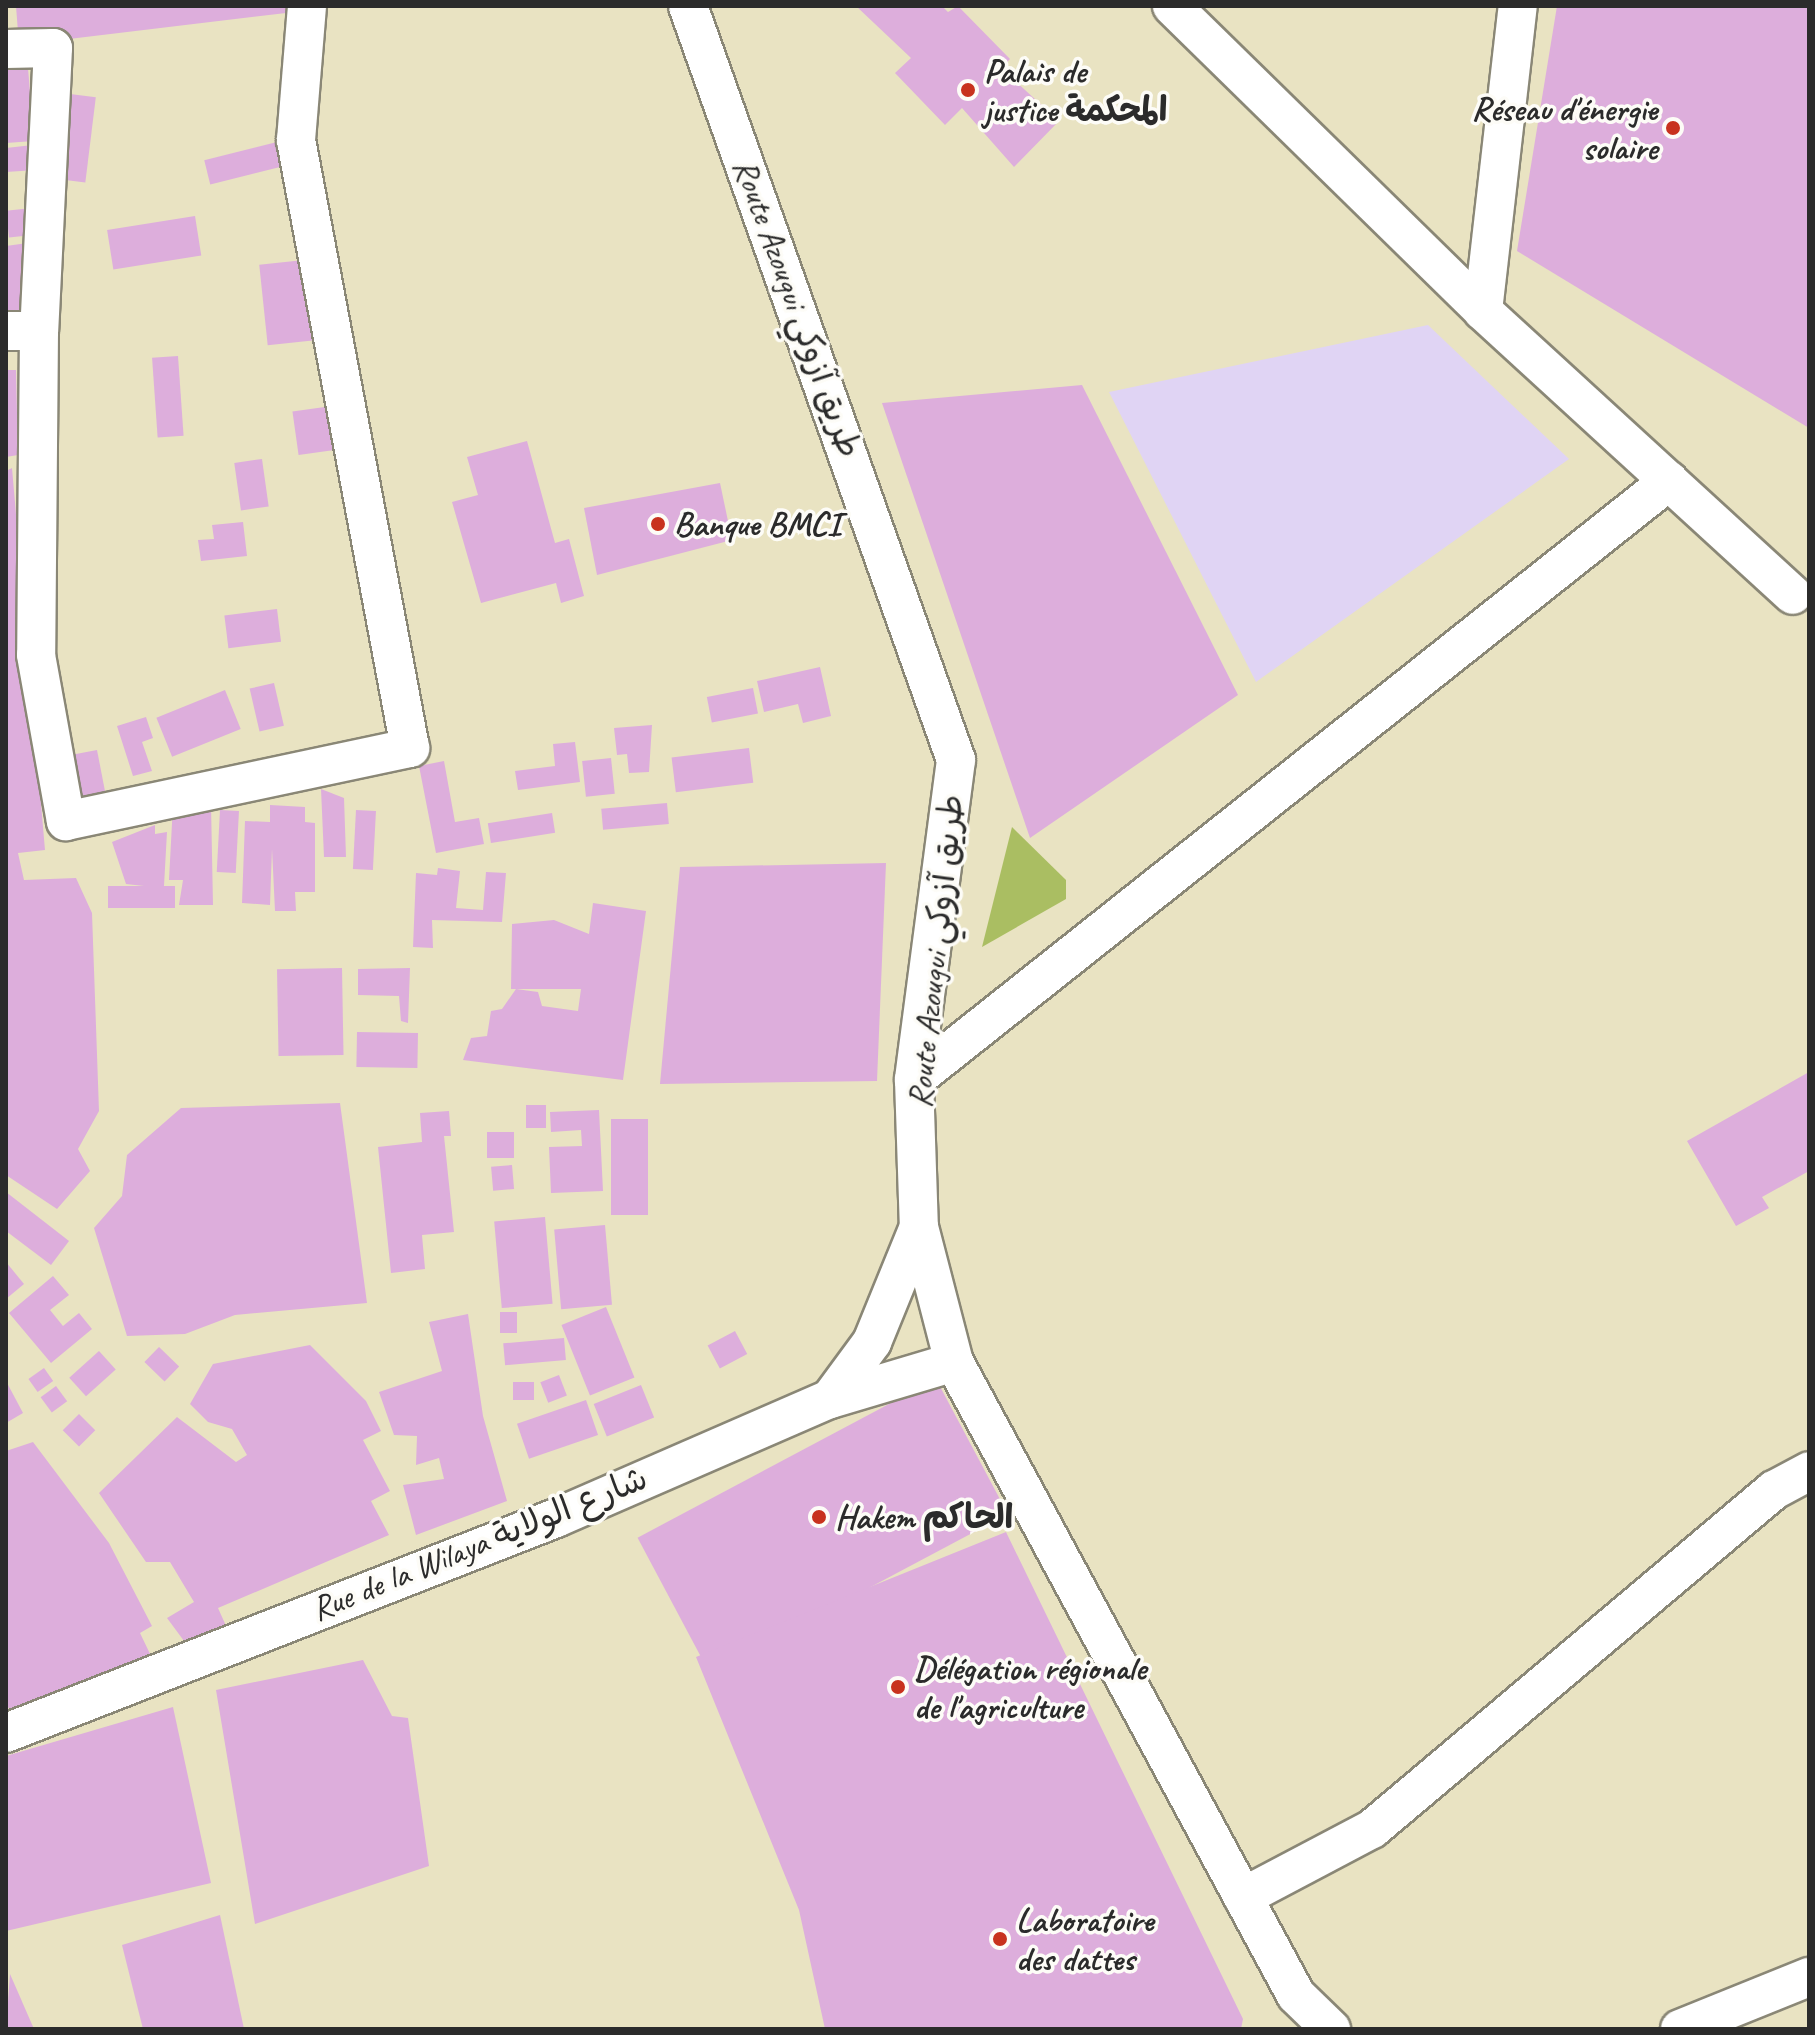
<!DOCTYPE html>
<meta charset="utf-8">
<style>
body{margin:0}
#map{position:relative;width:1815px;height:2035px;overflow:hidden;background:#e9e3c2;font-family:Caveat,"Playpen Sans Arabic",sans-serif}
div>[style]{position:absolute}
.built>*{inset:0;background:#e0d4f4}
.green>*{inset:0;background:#aabe62}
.building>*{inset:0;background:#ddaedc;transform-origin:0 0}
.roads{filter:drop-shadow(2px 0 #8a8776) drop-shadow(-2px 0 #8a8776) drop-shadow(0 2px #8a8776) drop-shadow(0 -2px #8a8776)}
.minor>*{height:38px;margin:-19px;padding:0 19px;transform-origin:19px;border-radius:19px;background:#fff}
.dots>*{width:22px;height:22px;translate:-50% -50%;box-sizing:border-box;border:4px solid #fdfcf7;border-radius:50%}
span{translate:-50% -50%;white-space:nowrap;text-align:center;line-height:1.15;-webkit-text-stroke:7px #fdfcf7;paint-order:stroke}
.poi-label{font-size:34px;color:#2b2b2b;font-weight:700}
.left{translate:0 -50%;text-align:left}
.right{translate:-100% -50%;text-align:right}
.street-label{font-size:34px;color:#2b2b2b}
.frame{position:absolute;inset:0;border:8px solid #2b2b2b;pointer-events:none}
</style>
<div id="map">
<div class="built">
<div style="clip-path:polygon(1428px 325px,1569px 459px,1256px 682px,1109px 392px)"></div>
</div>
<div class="green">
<div style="clip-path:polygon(1012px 827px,1066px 880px,1066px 899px,982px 947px)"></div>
</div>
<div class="building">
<div style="clip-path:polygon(16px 6px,286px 6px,286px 13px,19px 45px)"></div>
<div style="clip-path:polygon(856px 6px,942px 6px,948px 12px,958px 6px,1010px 59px,1001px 68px,1059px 121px,1014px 167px,962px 108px,945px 125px,895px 73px,911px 58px)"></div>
<div style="clip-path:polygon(1557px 6px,1809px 6px,1809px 428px,1517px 251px)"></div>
<div style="clip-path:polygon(27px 56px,34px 141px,6px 143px,6px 57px)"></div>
<div style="left:70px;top:94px;width:26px;height:86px;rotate:7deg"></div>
<div style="left:277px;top:142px;width:25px;height:75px;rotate:76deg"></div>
<div style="clip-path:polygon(33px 145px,36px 170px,6px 172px,6px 148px)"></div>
<div style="left:32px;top:208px;width:27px;height:26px;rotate:84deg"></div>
<div style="left:195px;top:216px;width:40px;height:89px;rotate:81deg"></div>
<div style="clip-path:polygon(35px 242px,30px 311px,6px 312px,6px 246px)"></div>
<div style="left:304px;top:260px;width:81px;height:45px;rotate:84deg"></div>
<div style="left:178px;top:356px;width:80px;height:26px;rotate:86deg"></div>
<div style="clip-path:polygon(6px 370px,16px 370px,18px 455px,6px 457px)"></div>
<div style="clip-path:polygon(1082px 385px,1238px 695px,1030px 838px,882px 403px)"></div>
<div style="left:339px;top:405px;width:44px;height:47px;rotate:82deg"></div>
<div style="clip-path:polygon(527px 441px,555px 543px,569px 539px,584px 596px,561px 603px,556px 583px,481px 603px,452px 502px,478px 495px,467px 457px)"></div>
<div style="left:262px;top:459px;width:48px;height:28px;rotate:82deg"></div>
<div style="clip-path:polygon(12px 468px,45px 850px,18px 853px,24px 880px,76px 878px,92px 913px,99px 1111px,78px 1149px,90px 1171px,57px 1209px,6px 1175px,6px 471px)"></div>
<div style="clip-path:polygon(720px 483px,732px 540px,597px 575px,584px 508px)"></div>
<div style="clip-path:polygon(243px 522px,247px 556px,201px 561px,198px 540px,214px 539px,212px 525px)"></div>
<div style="left:277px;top:609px;width:33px;height:53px;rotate:83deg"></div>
<div style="clip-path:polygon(820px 667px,831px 716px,803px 723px,798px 704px,764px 712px,757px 681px)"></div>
<div style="left:274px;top:683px;width:44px;height:25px;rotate:77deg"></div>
<div style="left:753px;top:688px;width:26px;height:47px;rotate:79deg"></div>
<div style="left:225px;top:690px;width:42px;height:74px;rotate:68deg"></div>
<div style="clip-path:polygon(146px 717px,153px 738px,142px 742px,152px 771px,133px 776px,117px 726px)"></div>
<div style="clip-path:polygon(652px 725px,649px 772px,629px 773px,627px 754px,617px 755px,614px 728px)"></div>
<div style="clip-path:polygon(575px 742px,580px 782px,518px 790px,515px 771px,555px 766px,553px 744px)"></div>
<div style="left:749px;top:748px;width:35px;height:78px;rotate:83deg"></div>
<div style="left:97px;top:750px;width:44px;height:24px;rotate:79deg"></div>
<div style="left:611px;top:758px;width:36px;height:29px;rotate:84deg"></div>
<div style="clip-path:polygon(444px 761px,455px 822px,479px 818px,484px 844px,436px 853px,419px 766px)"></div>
<div style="clip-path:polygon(321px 789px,344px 798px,346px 857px,324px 857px)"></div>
<div style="left:667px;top:803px;width:21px;height:66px;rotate:85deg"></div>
<div style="clip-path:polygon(173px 804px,211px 804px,213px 905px,179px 905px,183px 880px,169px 880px)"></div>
<div style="clip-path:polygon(270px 805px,305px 807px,305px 822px,315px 823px,315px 892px,295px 892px,296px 911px,275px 911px,272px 849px,270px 905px,242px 903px,245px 821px,270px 822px)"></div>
<div style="left:220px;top:810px;width:19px;height:62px;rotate:3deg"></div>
<div style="left:356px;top:810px;width:20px;height:59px;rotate:3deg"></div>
<div style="left:552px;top:813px;width:20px;height:65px;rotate:81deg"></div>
<div style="clip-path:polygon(155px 825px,155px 834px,167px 832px,164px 886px,175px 886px,175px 908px,108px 908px,108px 886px,144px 886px,126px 884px,112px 842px)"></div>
<div style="clip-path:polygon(886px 863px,877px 1081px,660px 1084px,680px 867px)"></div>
<div style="clip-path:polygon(438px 868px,460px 871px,456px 908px,483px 910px,486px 872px,506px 873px,502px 922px,432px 920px,433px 948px,413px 947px,416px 873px,437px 875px)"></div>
<div style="clip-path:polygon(593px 903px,646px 911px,623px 1080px,463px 1060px,471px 1038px,487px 1036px,491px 1011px,502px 1009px,516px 989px,538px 992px,542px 1006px,578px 1011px,581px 989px,511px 989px,512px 924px,554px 920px,589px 934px)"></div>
<div style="left:342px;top:968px;width:87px;height:65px;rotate:89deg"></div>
<div style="clip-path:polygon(410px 968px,408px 1023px,401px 1021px,399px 996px,358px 995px,358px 969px)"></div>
<div style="left:357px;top:1032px;width:61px;height:35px;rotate:1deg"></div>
<div style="clip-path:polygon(1809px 1072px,1809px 1171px,1762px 1197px,1769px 1208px,1736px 1226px,1687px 1141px)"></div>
<div style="clip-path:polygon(340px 1103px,367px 1303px,235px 1315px,185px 1334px,127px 1336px,94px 1228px,122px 1196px,127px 1155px,181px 1108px)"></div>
<div style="left:526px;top:1105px;width:20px;height:23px"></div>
<div style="clip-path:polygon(599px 1110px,603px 1191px,551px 1193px,549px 1147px,582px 1146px,581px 1130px,551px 1132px,550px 1112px)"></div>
<div style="clip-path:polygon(449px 1111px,451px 1136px,444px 1136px,454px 1232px,422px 1235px,425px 1269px,391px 1273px,378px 1147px,422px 1142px,420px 1113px)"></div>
<div style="left:611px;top:1119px;width:37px;height:96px"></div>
<div style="left:487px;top:1132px;width:27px;height:26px"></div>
<div style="left:512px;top:1165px;width:24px;height:21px;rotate:85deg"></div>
<div style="clip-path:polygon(6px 1192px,69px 1241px,51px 1265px,6px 1231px)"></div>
<div style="left:545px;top:1217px;width:87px;height:51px;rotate:85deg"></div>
<div style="left:605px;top:1225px;width:80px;height:51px;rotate:85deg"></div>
<div style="clip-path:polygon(6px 1262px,24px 1284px,6px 1299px)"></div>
<div style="clip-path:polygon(53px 1276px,69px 1295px,50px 1310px,63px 1326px,79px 1313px,92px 1329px,51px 1363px,9px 1313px)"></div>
<div style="left:606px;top:1307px;width:76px;height:48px;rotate:68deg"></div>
<div style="left:517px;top:1312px;width:21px;height:17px;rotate:90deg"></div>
<div style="clip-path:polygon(468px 1314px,483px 1416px,507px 1501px,416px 1535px,403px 1485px,444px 1479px,439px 1458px,416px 1465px,417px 1436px,394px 1435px,379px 1392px,442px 1371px,429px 1322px)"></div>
<div style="left:735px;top:1331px;width:26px;height:31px;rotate:62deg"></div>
<div style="left:564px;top:1338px;width:22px;height:61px;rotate:85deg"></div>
<div style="clip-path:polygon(310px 1345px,366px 1401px,381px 1431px,363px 1440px,390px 1491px,371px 1501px,389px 1535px,218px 1608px,227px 1628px,187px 1645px,167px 1618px,194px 1602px,170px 1562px,146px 1562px,99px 1493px,177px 1417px,236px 1462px,247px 1455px,232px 1429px,208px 1422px,190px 1404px,213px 1364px)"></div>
<div style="left:159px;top:1347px;width:28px;height:21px;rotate:44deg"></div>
<div style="left:99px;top:1351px;width:25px;height:40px;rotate:48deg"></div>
<div style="left:44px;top:1368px;width:16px;height:19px;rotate:55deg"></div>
<div style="left:559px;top:1375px;width:22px;height:20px;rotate:69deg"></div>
<div style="left:936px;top:1379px;width:153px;height:338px;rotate:62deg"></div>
<div style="clip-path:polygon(6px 1381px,23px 1413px,6px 1423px)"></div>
<div style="left:513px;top:1382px;width:21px;height:18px"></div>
<div style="left:641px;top:1385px;width:35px;height:51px;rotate:68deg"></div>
<div style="left:56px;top:1386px;width:19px;height:19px;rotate:54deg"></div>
<div style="left:586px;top:1400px;width:37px;height:73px;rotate:71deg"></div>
<div style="left:79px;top:1414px;width:23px;height:23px;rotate:45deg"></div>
<div style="clip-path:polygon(33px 1442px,109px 1543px,152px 1626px,140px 1633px,152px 1658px,12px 1713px,6px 1704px,6px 1451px)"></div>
<div style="clip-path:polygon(1006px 1532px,1243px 2019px,1241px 2029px,825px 2029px,799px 1910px,696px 1657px)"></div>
<div style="clip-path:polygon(363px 1660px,392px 1716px,408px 1718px,429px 1866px,255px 1924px,216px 1690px)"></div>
<div style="clip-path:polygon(173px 1707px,211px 1883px,6px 1931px,6px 1756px)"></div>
<div style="clip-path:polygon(220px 1915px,244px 2029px,143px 2029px,122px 1945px)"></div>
<div style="clip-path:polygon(10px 1974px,34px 2029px,6px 2029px)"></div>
</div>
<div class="roads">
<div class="minor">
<div style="left:688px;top:6px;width:800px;rotate:70.43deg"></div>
<div style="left:956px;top:760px;width:323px;rotate:97.5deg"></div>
<div style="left:914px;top:1080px;width:147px;rotate:88.1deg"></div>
<div style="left:919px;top:1227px;width:139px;rotate:75.5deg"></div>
<div style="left:954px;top:1362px;width:719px;rotate:61.62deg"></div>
<div style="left:1296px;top:1995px;width:49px;rotate:44.2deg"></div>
<div style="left:1172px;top:6px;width:436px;rotate:44.4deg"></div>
<div style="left:1483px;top:311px;width:420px;rotate:42.5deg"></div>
<div style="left:6px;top:49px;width:47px;rotate:-1.2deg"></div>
<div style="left:53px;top:48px;width:283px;rotate:92.8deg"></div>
<div style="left:39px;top:331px;width:324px;rotate:90.5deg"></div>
<div style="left:36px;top:655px;width:169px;rotate:79.8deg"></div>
<div style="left:66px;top:821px;width:352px;rotate:-12deg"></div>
<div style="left:410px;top:748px;width:619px;rotate:-100.62deg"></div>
<div style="left:296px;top:140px;width:134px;rotate:-85.3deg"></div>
<div style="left:1483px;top:311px;width:307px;rotate:-83.5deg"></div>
<div style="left:6px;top:331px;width:33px"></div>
<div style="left:914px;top:1080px;width:964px;rotate:-38.43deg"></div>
<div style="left:830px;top:1399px;width:71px;rotate:-53.6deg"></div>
<div style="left:872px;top:1342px;width:124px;rotate:-67.8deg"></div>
<div style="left:6px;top:1733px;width:591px;rotate:-21.35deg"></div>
<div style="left:556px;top:1518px;width:299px;rotate:-23.5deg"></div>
<div style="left:830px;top:1399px;width:129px;rotate:-16.6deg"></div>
<div style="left:1243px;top:1897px;width:146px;rotate:-27.8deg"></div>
<div style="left:1372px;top:1829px;width:526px;rotate:-40.14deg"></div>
<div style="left:1774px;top:1490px;width:40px;rotate:-28deg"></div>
<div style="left:1680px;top:2029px;width:139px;rotate:-22deg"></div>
</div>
</div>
<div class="dots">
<div style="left:968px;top:90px;background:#c8321e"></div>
<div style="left:1673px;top:128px;background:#c8321e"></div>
<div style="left:658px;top:524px;background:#c8321e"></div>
<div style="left:819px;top:1517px;background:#c8321e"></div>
<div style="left:898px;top:1687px;background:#c8321e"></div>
<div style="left:1000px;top:1939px;background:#c8321e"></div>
</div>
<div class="poi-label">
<span class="left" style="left:984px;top:90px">Palais de<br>justice المحكمة</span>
<span class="right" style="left:1657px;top:128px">Réseau d'énergie<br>solaire</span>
<span class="left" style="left:674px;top:524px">Banque BMCI</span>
<span class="left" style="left:835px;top:1517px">Hakem الحاكم</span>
<span class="left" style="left:914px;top:1687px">Délégation régionale<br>de l'agriculture</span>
<span class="left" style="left:1016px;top:1939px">Laboratoire<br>des dattes</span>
</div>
<div class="street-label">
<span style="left:798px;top:308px;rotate:70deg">Route Azougui طريق آزوكي</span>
<span style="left:935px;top:951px;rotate:-84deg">Route Azougui طريق آزوكي</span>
<span style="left:479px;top:1543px;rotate:-22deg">Rue de la Wilaya شارع الولاية</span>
</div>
<div class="frame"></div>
</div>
